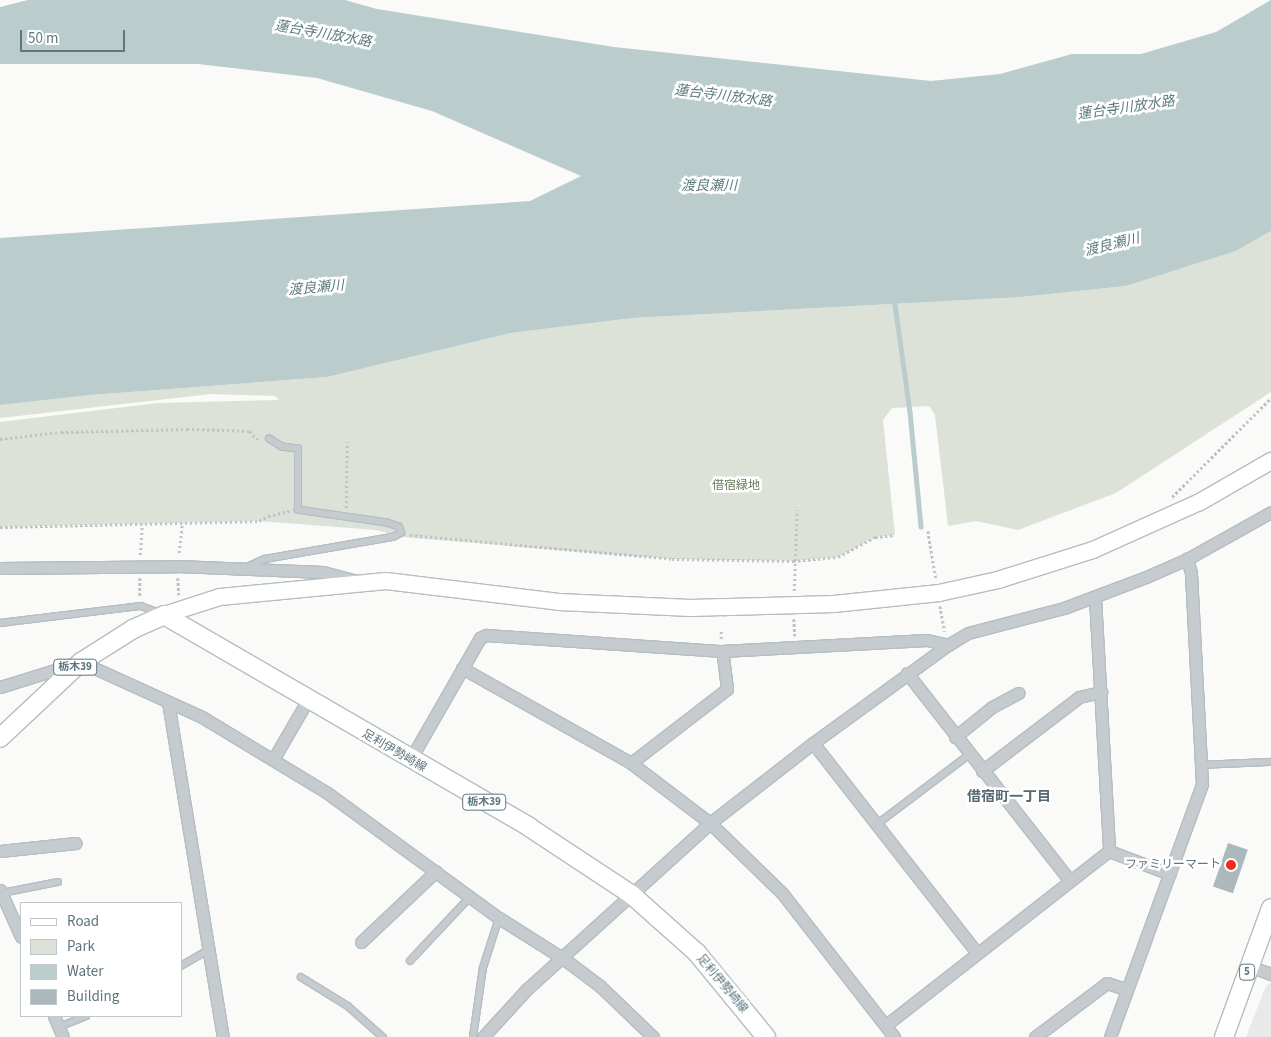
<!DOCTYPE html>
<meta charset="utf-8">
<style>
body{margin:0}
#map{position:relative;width:1271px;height:1037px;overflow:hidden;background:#fafaf8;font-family:"Source Sans 3","Noto Sans JP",sans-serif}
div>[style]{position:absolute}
.built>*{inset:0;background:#e8eae9}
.green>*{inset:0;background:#dde2d8}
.water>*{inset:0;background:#bbcccd}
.stream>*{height:4.5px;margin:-2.25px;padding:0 2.25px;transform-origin:2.25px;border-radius:2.25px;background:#bbcccd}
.building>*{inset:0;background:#abb8bc;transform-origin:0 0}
.path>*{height:2.5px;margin-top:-1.25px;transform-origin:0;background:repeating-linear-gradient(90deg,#bfc3c5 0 2.5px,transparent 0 5px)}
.roads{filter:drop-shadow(1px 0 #b5bec1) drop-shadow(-1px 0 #b5bec1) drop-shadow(0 1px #b5bec1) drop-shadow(0 -1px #b5bec1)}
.lane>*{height:5.5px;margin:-2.75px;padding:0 2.75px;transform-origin:2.75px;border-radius:2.75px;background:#c5cbce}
.street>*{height:11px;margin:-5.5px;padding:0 5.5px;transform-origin:5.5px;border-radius:5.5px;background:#c5cbce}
.secondary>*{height:16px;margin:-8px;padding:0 8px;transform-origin:8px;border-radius:8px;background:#fff}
.primary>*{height:18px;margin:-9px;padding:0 9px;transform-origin:9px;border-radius:9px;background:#fff}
.dots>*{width:14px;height:14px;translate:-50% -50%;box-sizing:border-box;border:2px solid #fff;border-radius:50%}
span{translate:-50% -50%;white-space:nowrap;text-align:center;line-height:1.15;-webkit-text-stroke:5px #fff;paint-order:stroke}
.shield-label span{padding:1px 4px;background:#fff;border:1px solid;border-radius:4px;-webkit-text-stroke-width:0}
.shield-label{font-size:11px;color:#5e767f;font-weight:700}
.park-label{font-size:12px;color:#66775e}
.street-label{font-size:12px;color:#5e767f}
.poi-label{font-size:12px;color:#5e767f}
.right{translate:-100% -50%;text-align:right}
.water-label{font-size:14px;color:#5e7c7e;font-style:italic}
.neighbourhood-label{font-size:14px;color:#556970;font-weight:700}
.legend{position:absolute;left:20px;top:902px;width:162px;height:115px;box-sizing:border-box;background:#fff;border:1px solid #bfc8cc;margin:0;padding:6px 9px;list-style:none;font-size:15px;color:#5e767f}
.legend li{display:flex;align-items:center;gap:10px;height:25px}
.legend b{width:25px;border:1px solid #bfc8cc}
.scale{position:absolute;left:20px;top:30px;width:105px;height:22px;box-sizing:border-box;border:2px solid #5e767f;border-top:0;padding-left:6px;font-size:15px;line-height:18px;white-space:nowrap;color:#5e767f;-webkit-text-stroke:4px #fff;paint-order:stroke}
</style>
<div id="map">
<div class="built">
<div style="clip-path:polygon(1271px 982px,1271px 1037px,1246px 1037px,1266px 986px)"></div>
</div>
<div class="green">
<div style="clip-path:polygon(1271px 231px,1271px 392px,1116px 493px,1018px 530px,976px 521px,948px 526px,935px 415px,929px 406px,892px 408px,883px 420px,895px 535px,875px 537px,838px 557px,793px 561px,672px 559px,402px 537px,376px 530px,259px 521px,0 527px,0 422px,158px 403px,279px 400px,275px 396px,211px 394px,0 418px,0 405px,91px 395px,327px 377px,511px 333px,633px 318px,1021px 297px,1126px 286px,1236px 251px)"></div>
</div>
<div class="water">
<div style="clip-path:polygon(28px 0,345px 0,377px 9px,614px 47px,931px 81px,1000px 74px,1072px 54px,1141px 54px,1216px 32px,1271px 0,1271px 231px,1236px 251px,1126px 286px,1021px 297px,633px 318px,511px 333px,327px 377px,91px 395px,0 405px,0 238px,530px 201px,581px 176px,432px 111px,317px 78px,198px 64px,0 64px,0 7px)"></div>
</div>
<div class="stream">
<div style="left:894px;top:297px;width:116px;rotate:82.1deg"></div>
<div style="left:910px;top:412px;width:115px;rotate:84.5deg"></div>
</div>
<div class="building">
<div style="left:1228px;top:843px;width:21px;height:46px;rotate:19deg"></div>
</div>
<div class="path">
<div style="left:0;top:439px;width:61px;rotate:-6.5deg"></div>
<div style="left:61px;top:432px;width:126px;rotate:-1.4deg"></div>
<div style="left:187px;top:429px;width:63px;rotate:1.8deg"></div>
<div style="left:250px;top:431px;width:10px;rotate:53deg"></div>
<div style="left:256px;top:439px;width:4px"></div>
<div style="left:1172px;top:497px;width:140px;rotate:-45deg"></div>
<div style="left:346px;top:508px;width:66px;rotate:-89.1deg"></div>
<div style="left:0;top:527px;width:259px;rotate:-1.3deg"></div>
<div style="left:259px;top:521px;width:10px;rotate:-29deg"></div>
<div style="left:268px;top:516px;width:22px;rotate:-13deg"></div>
<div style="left:928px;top:531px;width:49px;rotate:80.5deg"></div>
<div style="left:410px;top:535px;width:263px;rotate:5.2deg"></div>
<div style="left:672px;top:559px;width:121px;rotate:0.9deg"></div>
<div style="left:793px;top:561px;width:45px;rotate:-5.1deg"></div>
<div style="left:838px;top:557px;width:42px;rotate:-28.4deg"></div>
<div style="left:875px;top:537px;width:20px;rotate:-6deg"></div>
<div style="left:179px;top:553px;width:30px;rotate:-84deg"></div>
<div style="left:140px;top:555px;width:31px;rotate:-86deg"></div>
<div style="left:140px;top:578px;width:19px;rotate:90deg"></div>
<div style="left:178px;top:578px;width:17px;rotate:87deg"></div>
<div style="left:794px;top:591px;width:81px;rotate:-87.9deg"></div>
<div style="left:940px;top:606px;width:26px;rotate:79deg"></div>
<div style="left:794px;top:619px;width:17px;rotate:87deg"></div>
<div style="left:721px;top:639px;width:8px;rotate:-90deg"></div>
</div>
<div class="roads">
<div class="lane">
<div style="left:249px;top:566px;width:17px;rotate:-24deg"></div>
<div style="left:265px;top:559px;width:130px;rotate:-9.8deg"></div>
<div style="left:393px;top:537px;width:9px;rotate:-27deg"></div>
<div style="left:401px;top:533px;width:6px;rotate:-108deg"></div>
<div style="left:399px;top:527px;width:13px;rotate:-162deg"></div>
<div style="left:387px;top:523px;width:90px;rotate:-171.7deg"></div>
<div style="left:298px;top:510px;width:61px;rotate:-90deg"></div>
<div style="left:298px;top:449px;width:16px;rotate:-173deg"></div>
<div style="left:282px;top:447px;width:15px;rotate:-148deg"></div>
<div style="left:0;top:623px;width:142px;rotate:-6.9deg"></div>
<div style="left:141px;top:606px;width:20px;rotate:20deg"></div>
<div style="left:1202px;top:765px;width:69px;rotate:-2.5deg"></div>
<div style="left:876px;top:825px;width:116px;rotate:-37deg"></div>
<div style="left:2px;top:893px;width:57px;rotate:-11.1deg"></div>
<div style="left:410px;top:961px;width:88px;rotate:-46.8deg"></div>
<div style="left:181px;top:966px;width:34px;rotate:-30deg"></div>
<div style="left:301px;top:977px;width:55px;rotate:31.7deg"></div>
<div style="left:348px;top:1006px;width:47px;rotate:41.5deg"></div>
<div style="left:59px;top:1027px;width:29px;rotate:-22deg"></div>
<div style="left:473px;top:1037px;width:70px;rotate:-81.8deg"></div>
<div style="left:483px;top:968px;width:52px;rotate:-72.3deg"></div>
</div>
<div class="street">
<div style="left:0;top:568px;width:178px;rotate:-0.6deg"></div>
<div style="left:178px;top:566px;width:145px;rotate:2.4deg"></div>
<div style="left:323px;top:572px;width:38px;rotate:15deg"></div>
<div style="left:1095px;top:598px;width:253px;rotate:86.8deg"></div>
<div style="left:462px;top:668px;width:194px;rotate:29.3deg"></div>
<div style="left:631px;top:763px;width:99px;rotate:37.2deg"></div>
<div style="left:710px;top:823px;width:100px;rotate:44.2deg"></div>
<div style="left:782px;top:893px;width:182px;rotate:52.1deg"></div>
<div style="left:907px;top:673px;width:264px;rotate:51.9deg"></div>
<div style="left:0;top:687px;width:85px;rotate:-17.2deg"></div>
<div style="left:81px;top:662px;width:133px;rotate:24.4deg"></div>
<div style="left:202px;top:717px;width:145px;rotate:31.2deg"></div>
<div style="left:326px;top:792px;width:214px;rotate:36.1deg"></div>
<div style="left:499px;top:918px;width:77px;rotate:32.2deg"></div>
<div style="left:564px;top:959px;width:45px;rotate:36.9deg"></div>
<div style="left:600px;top:986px;width:74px;rotate:43.9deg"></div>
<div style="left:168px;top:702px;width:339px;rotate:80.7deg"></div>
<div style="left:955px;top:737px;width:48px;rotate:-39deg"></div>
<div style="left:992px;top:707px;width:30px;rotate:-28deg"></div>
<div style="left:813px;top:743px;width:266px;rotate:52deg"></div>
<div style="left:274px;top:758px;width:66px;rotate:-59.9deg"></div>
<div style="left:410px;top:760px;width:141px;rotate:-60.2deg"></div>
<div style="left:480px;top:638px;width:7px;rotate:-27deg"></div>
<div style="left:486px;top:635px;width:237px;rotate:3.9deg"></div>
<div style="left:722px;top:651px;width:205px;rotate:-3.1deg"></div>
<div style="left:927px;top:640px;width:22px;rotate:13deg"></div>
<div style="left:631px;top:763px;width:121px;rotate:-37.6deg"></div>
<div style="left:727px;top:689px;width:38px;rotate:-97deg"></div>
<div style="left:982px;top:771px;width:122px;rotate:-37.3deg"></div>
<div style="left:1079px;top:697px;width:23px;rotate:-13deg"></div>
<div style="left:0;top:851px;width:76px;rotate:-6deg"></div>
<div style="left:0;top:890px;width:51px;rotate:65.9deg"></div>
<div style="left:361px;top:942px;width:103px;rotate:-43.4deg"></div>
<div style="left:1249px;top:966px;width:23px;rotate:20deg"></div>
<div style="left:54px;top:1016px;width:23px;rotate:67deg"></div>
<div style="left:886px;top:1025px;width:283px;rotate:-38deg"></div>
<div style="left:1109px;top:851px;width:65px;rotate:20.7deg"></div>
<div style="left:483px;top:1037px;width:65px;rotate:-47.5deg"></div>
<div style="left:527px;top:989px;width:247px;rotate:-42.2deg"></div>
<div style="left:710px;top:823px;width:130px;rotate:-37.8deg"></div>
<div style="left:813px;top:743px;width:167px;rotate:-36deg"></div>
<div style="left:948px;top:645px;width:23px;rotate:-31deg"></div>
<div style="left:968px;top:633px;width:99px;rotate:-14.6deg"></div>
<div style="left:1064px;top:608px;width:88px;rotate:-20.7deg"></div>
<div style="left:1146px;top:577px;width:45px;rotate:-23.7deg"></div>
<div style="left:1187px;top:559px;width:96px;rotate:-29.2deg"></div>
<div style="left:1035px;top:1037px;width:90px;rotate:-36.9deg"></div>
<div style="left:1107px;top:983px;width:20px;rotate:18deg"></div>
<div style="left:1110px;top:1037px;width:269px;rotate:-70deg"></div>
<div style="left:1202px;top:784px;width:211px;rotate:-93deg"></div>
<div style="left:1191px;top:573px;width:15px;rotate:-106deg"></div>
</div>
<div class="secondary">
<div style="left:164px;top:615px;width:59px;rotate:-17.8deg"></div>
<div style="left:220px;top:597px;width:167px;rotate:-5.5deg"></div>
<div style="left:386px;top:581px;width:174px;rotate:6.9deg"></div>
<div style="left:559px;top:602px;width:132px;rotate:2.6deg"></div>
<div style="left:691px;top:608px;width:143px;rotate:-1.6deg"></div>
<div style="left:834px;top:604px;width:106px;rotate:-6deg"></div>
<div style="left:939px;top:593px;width:60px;rotate:-12.4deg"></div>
<div style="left:998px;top:580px;width:100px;rotate:-17.5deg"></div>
<div style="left:1093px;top:550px;width:117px;rotate:-24.2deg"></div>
<div style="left:1200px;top:502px;width:82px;rotate:-30deg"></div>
</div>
<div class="primary">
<div style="left:0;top:738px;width:111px;rotate:-43.2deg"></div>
<div style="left:81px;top:662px;width:62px;rotate:-32.4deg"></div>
<div style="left:133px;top:629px;width:34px;rotate:-24deg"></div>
<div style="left:164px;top:615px;width:422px;rotate:30.1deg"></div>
<div style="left:529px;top:827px;width:123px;rotate:33.4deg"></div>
<div style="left:632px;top:895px;width:87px;rotate:41.7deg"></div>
<div style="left:697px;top:953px;width:109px;rotate:50.6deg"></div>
<div style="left:1224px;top:1037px;width:137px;rotate:-70deg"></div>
</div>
</div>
<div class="dots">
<div style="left:1231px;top:865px;background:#f32b1f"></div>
</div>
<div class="shield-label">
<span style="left:75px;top:667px">栃木39</span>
<span style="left:484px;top:802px">栃木39</span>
<span style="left:1247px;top:972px">5</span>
</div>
<div class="park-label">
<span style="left:736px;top:486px">借宿緑地</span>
</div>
<div class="street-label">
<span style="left:394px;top:751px;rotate:30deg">足利伊勢崎線</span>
<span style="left:722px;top:984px;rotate:50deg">足利伊勢崎線</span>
</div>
<div class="poi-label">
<span class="right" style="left:1221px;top:865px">ファミリーマート</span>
</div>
<div class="water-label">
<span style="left:323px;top:34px;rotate:10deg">蓮台寺川放水路</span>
<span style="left:723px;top:96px;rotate:7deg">蓮台寺川放水路</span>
<span style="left:1126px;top:108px;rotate:-8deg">蓮台寺川放水路</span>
<span style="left:709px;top:186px">渡良瀬川</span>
<span style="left:1112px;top:245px;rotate:-14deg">渡良瀬川</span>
<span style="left:316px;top:288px;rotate:-5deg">渡良瀬川</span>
</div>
<div class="neighbourhood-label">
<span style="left:1009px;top:797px">借宿町一丁目</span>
</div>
<ul class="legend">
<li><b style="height:6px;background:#fff"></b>Road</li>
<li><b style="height:14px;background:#dde2d8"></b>Park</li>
<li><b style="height:14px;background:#bbcccd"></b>Water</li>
<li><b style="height:14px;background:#abb8bc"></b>Building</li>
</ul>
<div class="scale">50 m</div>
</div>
